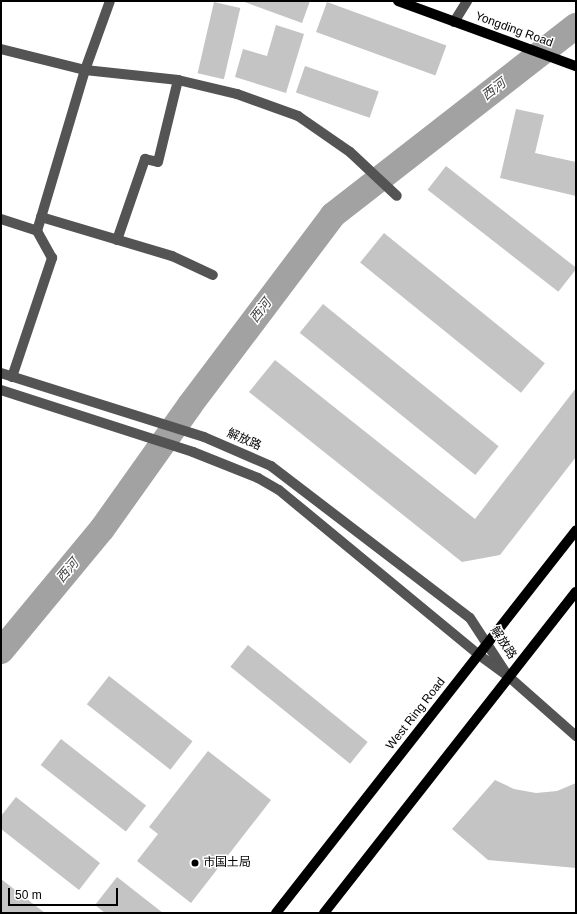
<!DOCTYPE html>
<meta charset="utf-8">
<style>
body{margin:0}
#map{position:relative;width:577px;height:914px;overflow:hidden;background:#fff;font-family:Arial,"Noto Sans SC",sans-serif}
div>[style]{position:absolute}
.river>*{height:26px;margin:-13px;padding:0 13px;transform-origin:13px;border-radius:13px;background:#a2a2a2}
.building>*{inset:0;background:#c4c4c4;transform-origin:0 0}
.minor>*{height:10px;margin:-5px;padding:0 5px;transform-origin:5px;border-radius:5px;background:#545454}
.major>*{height:10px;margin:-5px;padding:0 5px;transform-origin:5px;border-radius:5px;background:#000}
.dots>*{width:11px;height:11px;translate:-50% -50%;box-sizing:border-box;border:2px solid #fff;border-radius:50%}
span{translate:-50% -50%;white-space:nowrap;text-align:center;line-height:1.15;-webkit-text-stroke:3px #fff;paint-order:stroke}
.street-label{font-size:12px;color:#000}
.poi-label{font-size:12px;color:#000}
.left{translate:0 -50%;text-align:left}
.water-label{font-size:13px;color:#434343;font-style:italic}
.frame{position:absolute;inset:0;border:2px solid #000;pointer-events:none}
.scale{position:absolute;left:8px;top:888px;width:110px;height:18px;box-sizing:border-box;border:2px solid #000;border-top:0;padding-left:5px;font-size:12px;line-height:14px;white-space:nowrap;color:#000;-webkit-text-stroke:3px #fff;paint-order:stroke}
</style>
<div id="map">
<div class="river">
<div style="left:1px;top:651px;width:158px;rotate:-50.4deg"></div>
<div style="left:102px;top:529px;width:152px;rotate:-54.6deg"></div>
<div style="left:190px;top:405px;width:238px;rotate:-53deg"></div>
<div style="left:333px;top:215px;width:308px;rotate:-37.9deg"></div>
</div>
<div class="building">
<div style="clip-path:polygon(242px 1px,310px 1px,302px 23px)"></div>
<div style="left:214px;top:2px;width:27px;height:73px;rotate:13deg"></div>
<div style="left:327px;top:2px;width:127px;height:32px;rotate:20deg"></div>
<div style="clip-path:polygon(276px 25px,304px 34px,286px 93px,235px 77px,243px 49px,267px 56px)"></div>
<div style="left:305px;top:66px;width:78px;height:28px;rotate:19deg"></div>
<div style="clip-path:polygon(516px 109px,544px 115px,535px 153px,576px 162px,576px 196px,500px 178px)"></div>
<div style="left:446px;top:166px;width:166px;height:30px;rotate:38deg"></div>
<div style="left:384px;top:233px;width:207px;height:38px;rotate:39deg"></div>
<div style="left:323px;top:304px;width:226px;height:37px;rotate:39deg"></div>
<div style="clip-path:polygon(275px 360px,475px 519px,576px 388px,576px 457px,500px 555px,462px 562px,249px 392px)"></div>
<div style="left:248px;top:645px;width:154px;height:28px;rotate:39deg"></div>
<div style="left:109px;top:676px;width:106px;height:36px;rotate:38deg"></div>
<div style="left:61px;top:739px;width:108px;height:33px;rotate:38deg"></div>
<div style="clip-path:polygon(208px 751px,271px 800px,191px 903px,137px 861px,158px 834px,149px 827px)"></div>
<div style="clip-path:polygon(495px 780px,514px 789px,536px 793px,557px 791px,576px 783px,576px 868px,488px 860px,452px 829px)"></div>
<div style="clip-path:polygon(16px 797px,100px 863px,79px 890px,1px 829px,1px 816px)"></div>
<div style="clip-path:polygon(117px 877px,163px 913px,105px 913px,95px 905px)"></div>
<div style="clip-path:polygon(1px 879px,45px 913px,1px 913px)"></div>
</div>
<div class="minor">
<div style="left:454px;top:22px;width:25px;rotate:-58deg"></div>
<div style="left:1px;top:49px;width:87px;rotate:14deg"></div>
<div style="left:85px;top:70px;width:94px;rotate:6.1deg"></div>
<div style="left:178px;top:80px;width:61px;rotate:13.3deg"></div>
<div style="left:237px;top:94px;width:65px;rotate:19.8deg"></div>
<div style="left:298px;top:116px;width:63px;rotate:34.7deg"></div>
<div style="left:350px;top:152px;width:64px;rotate:43.1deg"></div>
<div style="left:41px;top:217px;width:137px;rotate:16.6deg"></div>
<div style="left:172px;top:256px;width:45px;rotate:24.9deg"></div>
<div style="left:1px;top:219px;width:38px;rotate:18deg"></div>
<div style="left:117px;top:240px;width:86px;rotate:-70.9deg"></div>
<div style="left:145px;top:159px;width:13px;rotate:13deg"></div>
<div style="left:158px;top:162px;width:84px;rotate:-76.3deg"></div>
<div style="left:1px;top:373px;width:213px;rotate:17.5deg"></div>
<div style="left:204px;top:437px;width:73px;rotate:23.4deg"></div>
<div style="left:271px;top:466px;width:250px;rotate:37.4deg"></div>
<div style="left:470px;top:618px;width:66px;rotate:56.8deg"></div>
<div style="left:12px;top:377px;width:126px;rotate:-71.4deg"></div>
<div style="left:52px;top:258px;width:31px;rotate:-119deg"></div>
<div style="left:37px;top:231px;width:168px;rotate:-73.4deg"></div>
<div style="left:85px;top:70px;width:73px;rotate:-70.1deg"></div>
<div style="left:1px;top:390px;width:202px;rotate:17.9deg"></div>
<div style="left:193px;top:452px;width:70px;rotate:21.8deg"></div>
<div style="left:258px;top:478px;width:24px;rotate:30deg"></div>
<div style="left:279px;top:490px;width:259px;rotate:39.5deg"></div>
<div style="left:479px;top:655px;width:36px;rotate:36deg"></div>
<div style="left:508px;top:676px;width:91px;rotate:41.4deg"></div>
</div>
<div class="major">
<div style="left:398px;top:1px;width:189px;rotate:20.1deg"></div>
<div style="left:276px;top:913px;width:486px;rotate:-51.9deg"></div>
<div style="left:324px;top:913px;width:408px;rotate:-51.9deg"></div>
</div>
<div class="dots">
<div style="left:195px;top:863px;background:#000"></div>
</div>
<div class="street-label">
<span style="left:514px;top:30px;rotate:20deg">Yongding Road</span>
<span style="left:244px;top:440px;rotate:23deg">解放路</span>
<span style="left:503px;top:643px;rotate:57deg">解放路</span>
<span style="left:416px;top:714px;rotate:-52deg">West Ring Road</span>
</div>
<div class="poi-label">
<span class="left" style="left:203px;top:863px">市国土局</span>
</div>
<div class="water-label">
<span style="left:494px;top:90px;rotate:-38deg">西河</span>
<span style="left:261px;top:311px;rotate:-53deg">西河</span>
<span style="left:68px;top:571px;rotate:-50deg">西河</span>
</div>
<div class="frame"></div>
<div class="scale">50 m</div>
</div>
